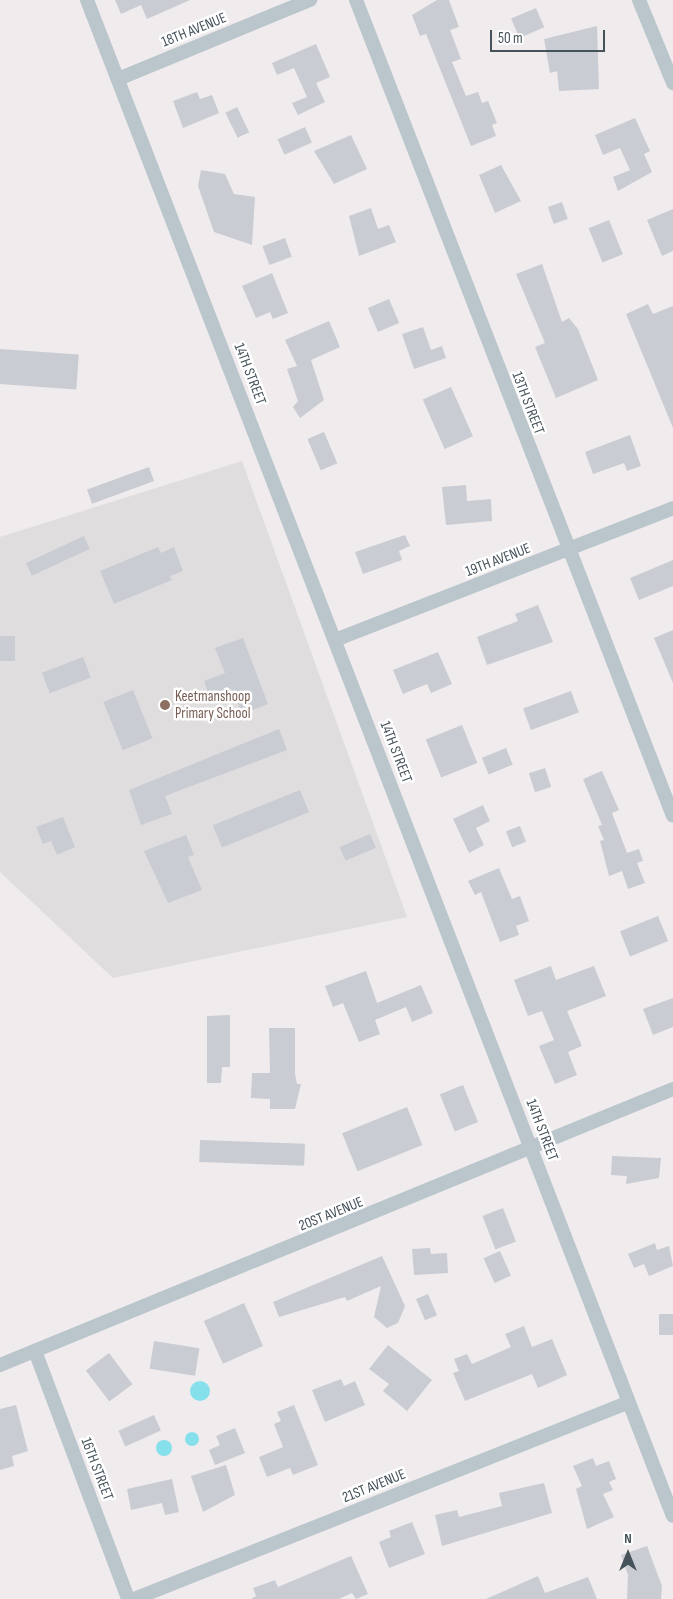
<!DOCTYPE html>
<style>
body{margin:0}
#map{position:relative;width:673px;height:1599px;overflow:hidden;background:#f0eced;font-family:"Sofia Sans Condensed",sans-serif}
div>[style]{position:absolute}
.education>*{inset:0;background:#e0dddf}
.water>*{inset:0;background:#86e0ec}
.round{border-radius:50%}
.building>*{inset:0;background:#c9ccd2;transform-origin:0 0}
.street>*{height:14px;margin:-7px;padding:0 7px;transform-origin:7px;border-radius:7px;background:#bbc6cc}
.dots>*{width:14px;height:14px;translate:-50% -50%;box-sizing:border-box;border:2px solid #fff;border-radius:50%}
span{translate:-50% -50%;white-space:nowrap;text-align:center;line-height:1.15;-webkit-text-stroke:5px #fff;paint-order:stroke}
.street-label{font-size:15px;color:#45525a}
.education-label{font-size:15px;color:#785e54}
.left{translate:0 -50%;text-align:left}
.north{position:absolute;left:603px;top:1529px;width:50px;height:50px;-webkit-text-stroke:4px #fff;paint-order:stroke;rotate:0deg;font-size:14px;font-weight:700;line-height:20px;text-align:center;color:#45525a}
.north::after{content:'';display:block;margin:auto;width:18px;height:22px;background:#45525a;clip-path:polygon(50% 0,100% 100%,50% 72%,0 100%)}
.scale{position:absolute;left:490px;top:30px;width:115px;height:22px;box-sizing:border-box;border:2px solid #45525a;border-top:0;padding-left:6px;font-size:15px;line-height:18px;white-space:nowrap;color:#45525a;-webkit-text-stroke:4px #fff;paint-order:stroke}
</style>
<div id="map">
<div class="education">
<div style="clip-path:polygon(242px 461px,407px 917px,113px 978px,0 872px,0 537px)"></div>
</div>
<div class="water">
<div class="round" style="left:190px;top:1381px;width:20px;height:20px"></div>
<div class="round" style="left:185px;top:1432px;width:14px;height:14px"></div>
<div class="round" style="left:156px;top:1440px;width:16px;height:16px"></div>
</div>
<div class="building">
<div style="clip-path:polygon(115px 0,190px 0,147px 19px,141px 5px,121px 14px)"></div>
<div style="clip-path:polygon(437px 0,449px 0,459px 27px,450px 30px,461px 59px,452px 62px,466px 96px,478px 92px,482px 103px,488px 101px,497px 123px,492px 125px,496px 136px,471px 146px,426px 34px,420px 36px,412px 15px)"></div>
<div style="left:536px;top:8px;width:21px;height:27px;rotate:67deg"></div>
<div style="clip-path:polygon(597px 26px,599px 89px,559px 91px,557px 71px,550px 73px,544px 39px)"></div>
<div style="clip-path:polygon(316px 44px,330px 77px,316px 83px,325px 102px,298px 115px,292px 103px,307px 97px,294px 68px,277px 75px,272px 63px)"></div>
<div style="clip-path:polygon(197px 92px,200px 99px,212px 95px,219px 113px,183px 128px,173px 101px)"></div>
<div style="left:237px;top:107px;width:28px;height:13px;rotate:64deg"></div>
<div style="clip-path:polygon(635px 118px,650px 151px,644px 154px,652px 172px,618px 191px,613px 177px,630px 170px,620px 148px,603px 155px,595px 135px)"></div>
<div style="left:305px;top:127px;width:17px;height:30px;rotate:66deg"></div>
<div style="clip-path:polygon(351px 135px,367px 169px,334px 184px,314px 151px)"></div>
<div style="clip-path:polygon(501px 165px,521px 201px,495px 213px,479px 175px)"></div>
<div style="clip-path:polygon(201px 170px,225px 174px,234px 194px,255px 197px,252px 245px,214px 232px,198px 186px)"></div>
<div style="left:562px;top:202px;width:18px;height:15px;rotate:71deg"></div>
<div style="clip-path:polygon(371px 208px,378px 229px,389px 225px,396px 242px,359px 256px,349px 216px)"></div>
<div style="clip-path:polygon(673px 209px,673px 251px,662px 256px,647px 220px)"></div>
<div style="left:609px;top:220px;width:37px;height:22px;rotate:68deg"></div>
<div style="left:285px;top:238px;width:20px;height:24px;rotate:70deg"></div>
<div style="clip-path:polygon(542px 264px,562px 322px,569px 318px,578px 329px,598px 380px,556px 398px,535px 347px,545px 343px,516px 274px)"></div>
<div style="clip-path:polygon(272px 273px,288px 313px,273px 319px,270px 312px,256px 318px,242px 286px)"></div>
<div style="left:389px;top:299px;width:26px;height:23px;rotate:67deg"></div>
<div style="clip-path:polygon(648px 304px,653px 314px,673px 306px,673px 428px,626px 314px)"></div>
<div style="clip-path:polygon(329px 321px,340px 347px,311px 360px,324px 400px,300px 418px,293px 407px,298px 401px,287px 369px,297px 366px,285px 340px)"></div>
<div style="clip-path:polygon(423px 327px,431px 350px,442px 346px,446px 358px,414px 369px,402px 334px)"></div>
<div style="left:0;top:349px;width:79px;height:35px;rotate:4deg"></div>
<div style="left:451px;top:387px;width:54px;height:31px;rotate:66deg"></div>
<div style="left:324px;top:432px;width:34px;height:18px;rotate:67deg"></div>
<div style="clip-path:polygon(630px 435px,641px 466px,627px 471px,624px 463px,593px 474px,585px 452px)"></div>
<div style="left:149px;top:467px;width:15px;height:66px;rotate:70deg"></div>
<div style="clip-path:polygon(466px 485px,467px 501px,491px 499px,492px 521px,446px 525px,442px 487px)"></div>
<div style="clip-path:polygon(405px 535px,410px 546px,399px 551px,402px 560px,363px 574px,355px 552px)"></div>
<div style="left:84px;top:536px;width:14px;height:64px;rotate:65deg"></div>
<div style="clip-path:polygon(158px 547px,161px 553px,174px 547px,183px 571px,170px 576px,172px 580px,114px 604px,100px 571px)"></div>
<div style="clip-path:polygon(673px 560px,673px 586px,639px 600px,630px 578px)"></div>
<div style="clip-path:polygon(538px 605px,553px 642px,487px 665px,477px 637px,518px 621px,515px 614px)"></div>
<div style="clip-path:polygon(673px 630px,673px 683px,654px 638px)"></div>
<div style="left:0;top:636px;width:15px;height:25px"></div>
<div style="clip-path:polygon(243px 638px,268px 704px,242px 714px,232px 689px,210px 698px,204px 681px,225px 673px,215px 648px)"></div>
<div style="clip-path:polygon(438px 652px,452px 684px,431px 693px,427px 684px,403px 694px,393px 670px)"></div>
<div style="left:83px;top:657px;width:22px;height:44px;rotate:69deg"></div>
<div style="left:133px;top:690px;width:52px;height:32px;rotate:68deg"></div>
<div style="left:571px;top:691px;width:23px;height:51px;rotate:70deg"></div>
<div style="left:462px;top:725px;width:41px;height:39px;rotate:68deg"></div>
<div style="clip-path:polygon(279px 729px,287px 750px,165px 796px,172px 814px,141px 825px,129px 790px)"></div>
<div style="left:506px;top:748px;width:18px;height:26px;rotate:68deg"></div>
<div style="left:545px;top:768px;width:20px;height:17px;rotate:72deg"></div>
<div style="clip-path:polygon(602px 771px,619px 810px,612px 813px,627px 853px,639px 849px,643px 861px,637px 863px,645px 883px,628px 889px,622px 871px,609px 876px,600px 841px,604px 840px,598px 826px,602px 825px,583px 779px)"></div>
<div style="left:300px;top:790px;width:24px;height:94px;rotate:68deg"></div>
<div style="clip-path:polygon(483px 805px,490px 821px,476px 828px,484px 845px,469px 853px,453px 819px)"></div>
<div style="clip-path:polygon(63px 817px,75px 847px,57px 855px,51px 841px,43px 844px,36px 827px)"></div>
<div style="left:520px;top:826px;width:17px;height:15px;rotate:69deg"></div>
<div style="left:370px;top:834px;width:15px;height:33px;rotate:67deg"></div>
<div style="clip-path:polygon(186px 835px,194px 855px,188px 857px,202px 890px,168px 903px,144px 851px)"></div>
<div style="clip-path:polygon(499px 868px,512px 899px,520px 896px,529px 921px,516px 926px,519px 935px,500px 942px,481px 892px,475px 895px,468px 881px)"></div>
<div style="left:658px;top:916px;width:27px;height:41px;rotate:68deg"></div>
<div style="clip-path:polygon(551px 966px,556px 980px,594px 966px,606px 996px,567px 1011px,582px 1046px,568px 1052px,577px 1075px,555px 1084px,539px 1046px,554px 1040px,542px 1011px,528px 1016px,514px 980px)"></div>
<div style="clip-path:polygon(366px 971px,377px 1003px,421px 985px,433px 1013px,412px 1022px,406px 1007px,375px 1020px,380px 1034px,359px 1042px,343px 1003px,333px 1007px,325px 986px)"></div>
<div style="clip-path:polygon(673px 998px,673px 1027px,653px 1035px,643px 1009px)"></div>
<div style="clip-path:polygon(230px 1015px,230px 1067px,222px 1067px,221px 1083px,207px 1083px,207px 1016px)"></div>
<div style="clip-path:polygon(269px 1028px,295px 1028px,295px 1074px,297px 1084px,301px 1084px,295px 1109px,270px 1109px,270px 1099px,251px 1098px,252px 1073px,270px 1073px)"></div>
<div style="left:463px;top:1085px;width:40px;height:25px;rotate:68deg"></div>
<div style="left:407px;top:1107px;width:41px;height:70px;rotate:68deg"></div>
<div style="left:200px;top:1140px;width:105px;height:22px;rotate:2deg"></div>
<div style="clip-path:polygon(612px 1156px,661px 1158px,659px 1178px,626px 1184px,627px 1176px,611px 1175px)"></div>
<div style="left:503px;top:1208px;width:36px;height:22px;rotate:69deg"></div>
<div style="clip-path:polygon(655px 1243px,657px 1250px,669px 1246px,673px 1266px,649px 1276px,644px 1264px,634px 1268px,628px 1254px)"></div>
<div style="clip-path:polygon(430px 1248px,431px 1254px,447px 1253px,448px 1273px,414px 1275px,412px 1249px)"></div>
<div style="left:500px;top:1251px;width:27px;height:18px;rotate:66deg"></div>
<div style="clip-path:polygon(382px 1256px,405px 1306px,398px 1323px,387px 1328px,374px 1317px,381px 1286px,347px 1301px,345px 1297px,279px 1317px,273px 1302px)"></div>
<div style="left:428px;top:1294px;width:23px;height:13px;rotate:67deg"></div>
<div style="left:244px;top:1303px;width:47px;height:44px;rotate:66deg"></div>
<div style="left:659px;top:1314px;width:14px;height:21px"></div>
<div style="clip-path:polygon(524px 1326px,532px 1347px,552px 1339px,567px 1375px,538px 1388px,532px 1374px,465px 1401px,453px 1373px,459px 1371px,454px 1359px,467px 1354px,472px 1364px,511px 1347px,505px 1334px)"></div>
<div style="left:154px;top:1341px;width:46px;height:28px;rotate:9deg"></div>
<div style="clip-path:polygon(388px 1345px,432px 1380px,407px 1411px,383px 1391px,389px 1384px,369px 1369px)"></div>
<div style="left:109px;top:1353px;width:39px;height:29px;rotate:53deg"></div>
<div style="clip-path:polygon(341px 1379px,344px 1386px,355px 1381px,365px 1405px,325px 1422px,312px 1390px)"></div>
<div style="clip-path:polygon(16px 1405px,28px 1451px,12px 1456px,14px 1466px,0 1470px,0 1409px)"></div>
<div style="clip-path:polygon(294px 1405px,318px 1465px,293px 1475px,290px 1468px,267px 1477px,259px 1457px,283px 1447px,274px 1424px,281px 1421px,277px 1412px)"></div>
<div style="left:154px;top:1415px;width:17px;height:39px;rotate:66deg"></div>
<div style="clip-path:polygon(235px 1428px,245px 1453px,215px 1465px,209px 1450px,220px 1445px,216px 1436px)"></div>
<div style="clip-path:polygon(593px 1458px,596px 1466px,609px 1461px,616px 1479px,609px 1482px,613px 1490px,603px 1494px,614px 1517px,587px 1529px,576px 1489px,582px 1486px,573px 1466px)"></div>
<div style="clip-path:polygon(226px 1465px,235px 1495px,203px 1512px,191px 1476px)"></div>
<div style="clip-path:polygon(172px 1479px,179px 1512px,165px 1515px,162px 1503px,131px 1510px,127px 1489px)"></div>
<div style="clip-path:polygon(544px 1483px,552px 1513px,442px 1546px,435px 1515px,457px 1510px,459px 1517px,502px 1506px,499px 1493px)"></div>
<div style="clip-path:polygon(412px 1522px,425px 1554px,389px 1568px,379px 1542px,391px 1537px,389px 1531px)"></div>
<div style="clip-path:polygon(647px 1546px,662px 1586px,661px 1599px,627px 1599px,628px 1575px,621px 1555px)"></div>
<div style="clip-path:polygon(351px 1556px,368px 1594px,356px 1599px,352px 1593px,339px 1599px,251px 1599px,256px 1596px,253px 1588px,275px 1580px,278px 1587px)"></div>
<div style="clip-path:polygon(538px 1576px,545px 1593px,588px 1577px,597px 1599px,486px 1599px)"></div>
</div>
<div class="street">
<div style="left:87px;top:0;width:1625px;rotate:68.87deg"></div>
<div style="left:356px;top:0;width:875px;rotate:68.77deg"></div>
<div style="left:639px;top:0;width:90px;rotate:67.7deg"></div>
<div style="left:118px;top:79px;width:208px;rotate:-22.4deg"></div>
<div style="left:335px;top:640px;width:363px;rotate:-21.3deg"></div>
<div style="left:35px;top:1351px;width:265px;rotate:69.4deg"></div>
<div style="left:0;top:1365px;width:727px;rotate:-22.3deg"></div>
<div style="left:134px;top:1599px;width:531px;rotate:-21.68deg"></div>
</div>
<div class="dots">
<div style="left:165px;top:705px;background:#8d6e63"></div>
</div>
<div class="street-label">
<span style="left:194px;top:30px;rotate:-22deg">18TH AVENUE</span>
<span style="left:250px;top:374px;rotate:69deg">14TH STREET</span>
<span style="left:528px;top:403px;rotate:69deg">13TH STREET</span>
<span style="left:498px;top:560px;rotate:-21deg">19TH AVENUE</span>
<span style="left:396px;top:752px;rotate:69deg">14TH STREET</span>
<span style="left:542px;top:1130px;rotate:69deg">14TH STREET</span>
<span style="left:331px;top:1214px;rotate:-22deg">20ST AVENUE</span>
<span style="left:97px;top:1469px;rotate:69deg">16TH STREET</span>
<span style="left:374px;top:1486px;rotate:-22deg">21ST AVENUE</span>
</div>
<div class="education-label">
<span class="left" style="left:175px;top:705px">Keetmanshoop<br>Primary School</span>
</div>
<div class="north">N</div>
<div class="scale">50 m</div>
</div>
